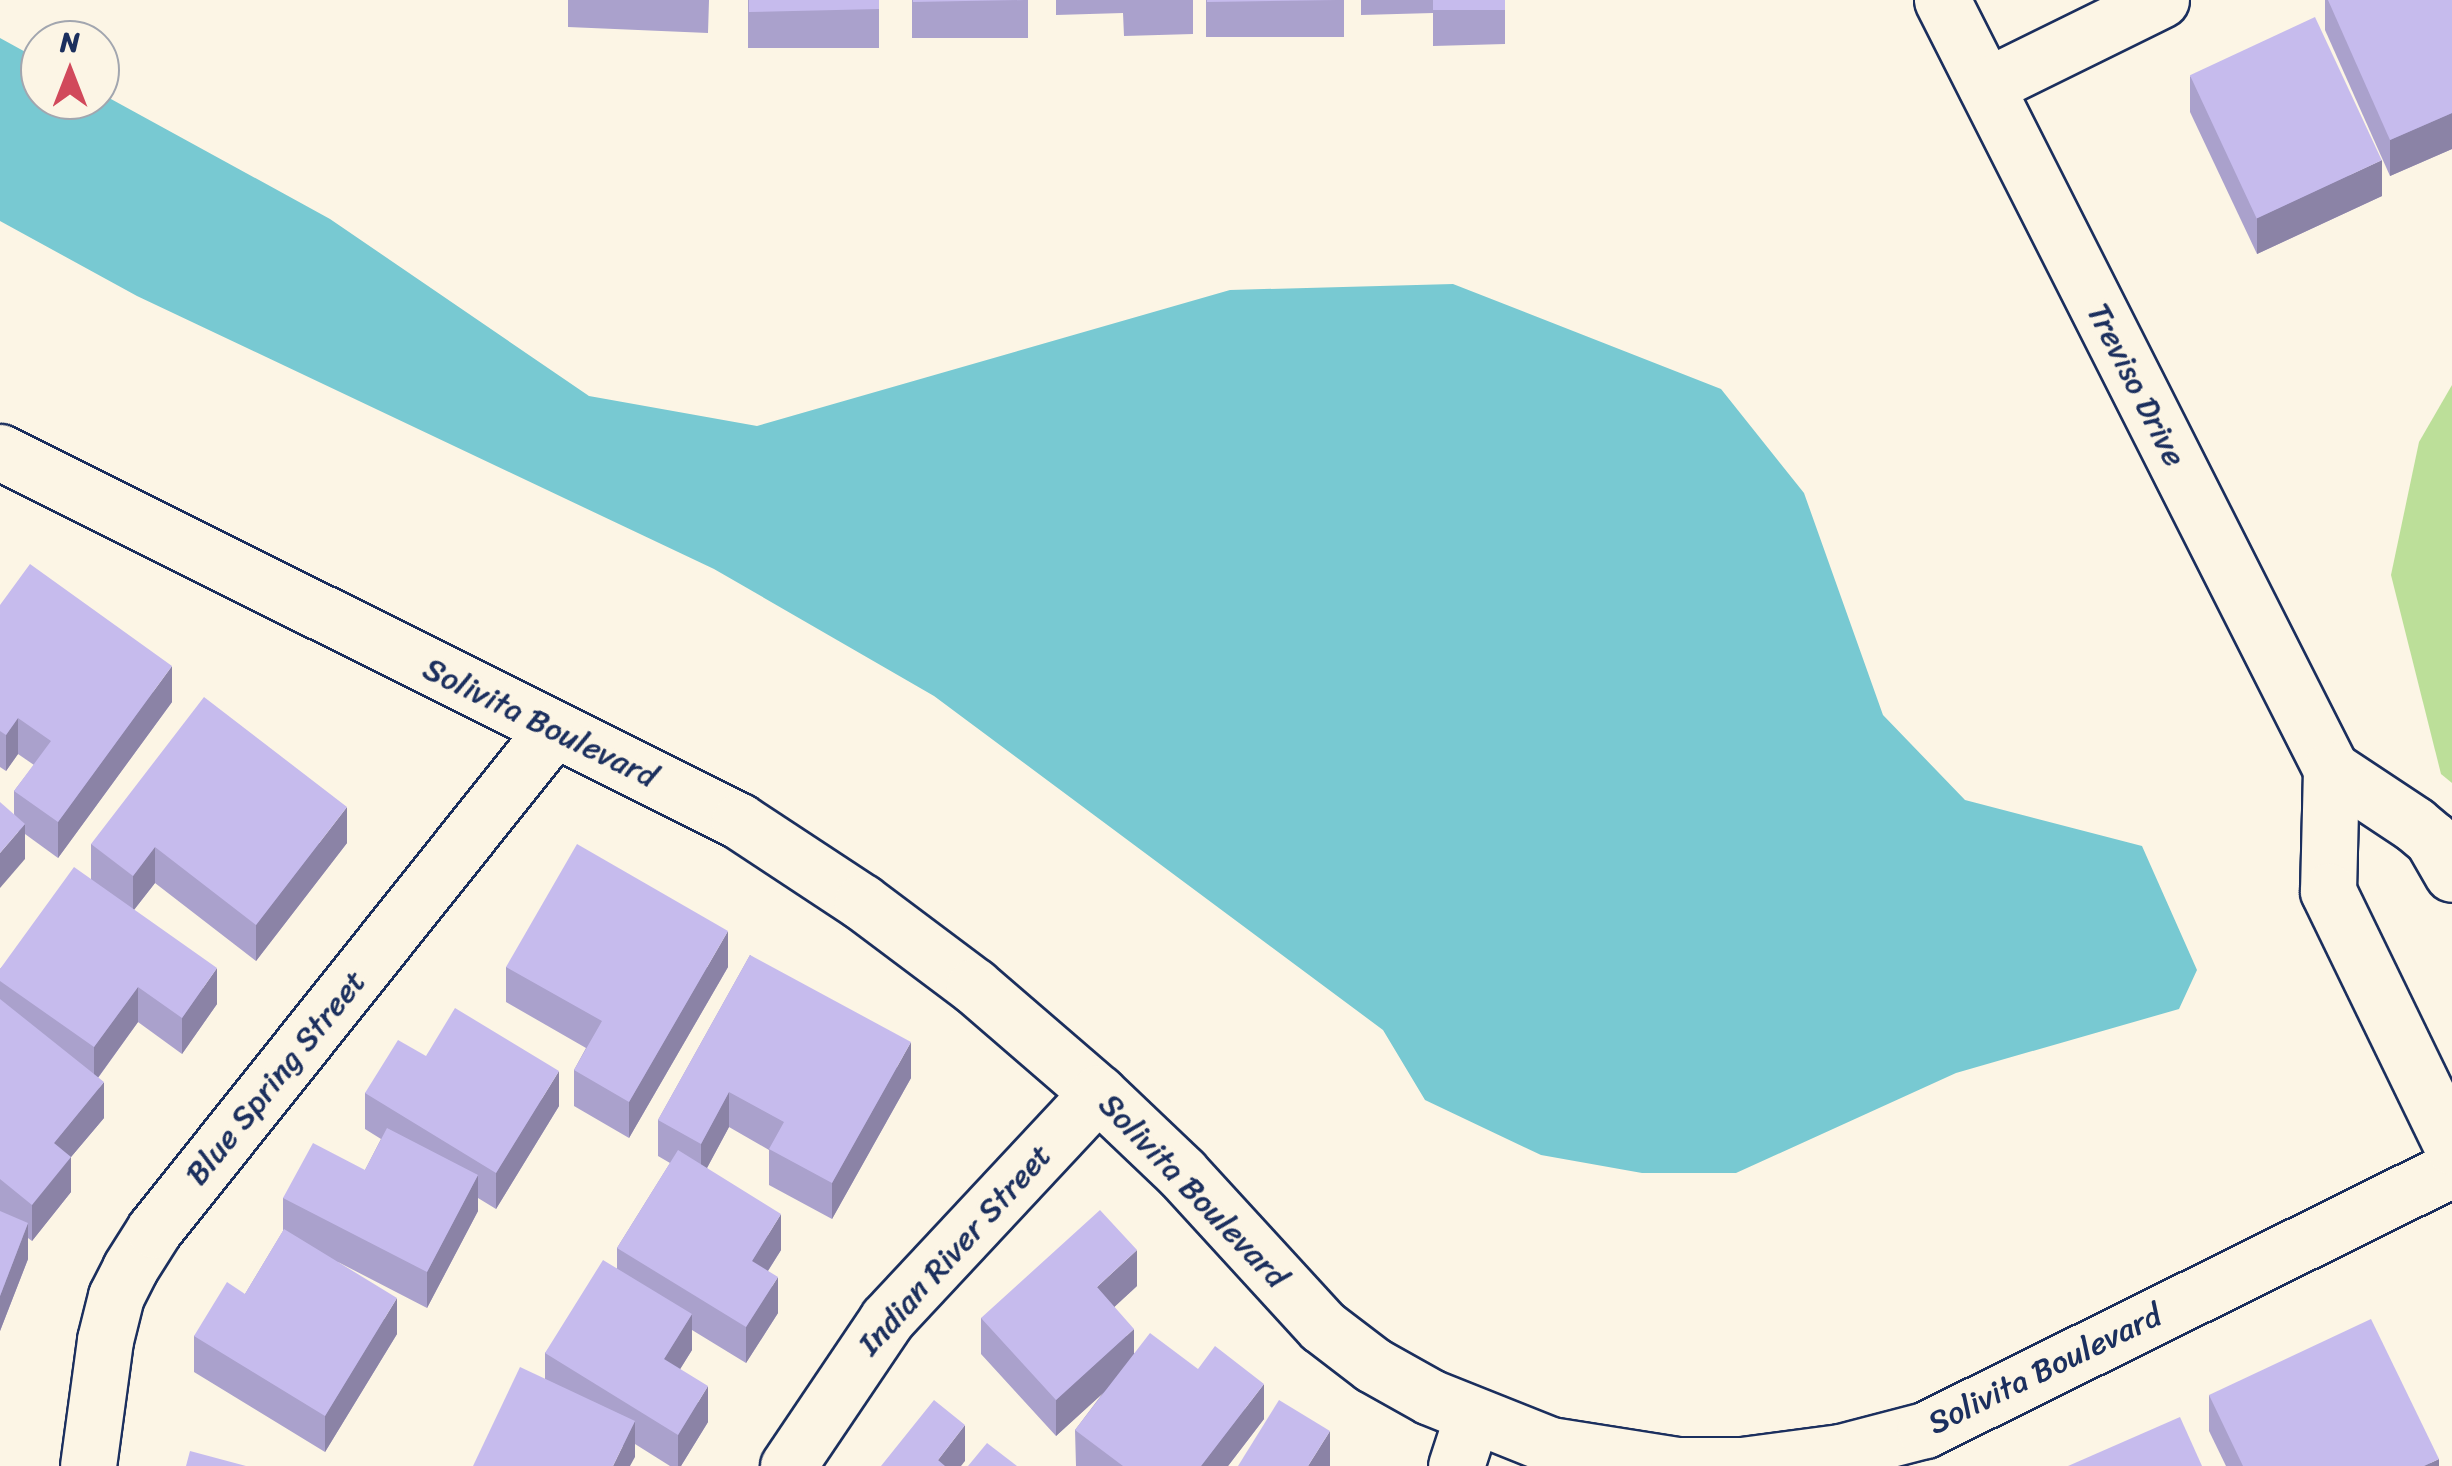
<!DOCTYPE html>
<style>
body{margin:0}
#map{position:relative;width:2452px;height:1466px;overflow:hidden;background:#fcf5e5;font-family:Sriracha,sans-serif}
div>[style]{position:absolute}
.green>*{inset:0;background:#bcdf99}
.water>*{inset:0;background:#78c9d2}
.roads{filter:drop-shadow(2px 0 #1b2f5e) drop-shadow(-2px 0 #1b2f5e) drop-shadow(0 2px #1b2f5e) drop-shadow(0 -2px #1b2f5e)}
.minor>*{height:55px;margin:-27.5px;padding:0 27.5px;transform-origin:27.5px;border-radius:27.5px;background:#fcf5e5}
.wall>*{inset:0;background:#aaa1cc;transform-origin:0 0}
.shaded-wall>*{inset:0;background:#8b83a6}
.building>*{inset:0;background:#c6bbed;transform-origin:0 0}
span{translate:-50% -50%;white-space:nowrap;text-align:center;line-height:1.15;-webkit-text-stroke:8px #fcf5e5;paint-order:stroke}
.street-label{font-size:32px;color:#1b2f5e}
.north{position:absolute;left:20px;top:20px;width:100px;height:100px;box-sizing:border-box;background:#fcf5e5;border:2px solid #a2a6af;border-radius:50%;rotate:0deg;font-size:28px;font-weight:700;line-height:40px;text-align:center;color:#1b2f5e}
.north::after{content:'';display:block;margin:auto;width:35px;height:45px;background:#d1495b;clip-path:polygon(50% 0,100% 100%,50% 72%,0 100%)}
</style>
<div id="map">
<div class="green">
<div style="clip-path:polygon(2452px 385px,2452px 783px,2441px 774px,2391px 575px,2419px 442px)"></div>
</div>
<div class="water">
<div style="clip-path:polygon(0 38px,40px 60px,40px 100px,100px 100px,100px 93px,330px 219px,589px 396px,757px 426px,1230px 290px,1453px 284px,1721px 389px,1804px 493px,1883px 715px,1965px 800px,2142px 846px,2197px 970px,2179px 1009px,1956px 1073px,1736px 1173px,1642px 1173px,1541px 1155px,1425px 1100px,1383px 1030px,934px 696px,714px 569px,137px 296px,0 221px)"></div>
</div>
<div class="roads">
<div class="minor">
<div style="left:1942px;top:0;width:862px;rotate:63.17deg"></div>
<div style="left:2331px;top:769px;width:100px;rotate:33.5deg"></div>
<div style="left:2414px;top:824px;width:23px;rotate:40deg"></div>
<div style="left:2432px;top:839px;width:40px;rotate:60.3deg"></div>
<div style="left:1986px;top:86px;width:195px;rotate:-26.2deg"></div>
<div style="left:0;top:452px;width:826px;rotate:26.53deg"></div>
<div style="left:739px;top:821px;width:147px;rotate:33.4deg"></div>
<div style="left:862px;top:902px;width:140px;rotate:36.9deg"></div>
<div style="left:974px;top:986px;width:164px;rotate:40.8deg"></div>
<div style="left:1098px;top:1093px;width:115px;rotate:43.6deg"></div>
<div style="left:1181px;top:1172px;width:209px;rotate:47.5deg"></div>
<div style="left:1322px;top:1326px;width:64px;rotate:37.4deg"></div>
<div style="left:1373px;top:1365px;width:65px;rotate:29.3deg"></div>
<div style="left:1430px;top:1397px;width:129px;rotate:21.8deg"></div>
<div style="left:1550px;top:1445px;width:130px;rotate:8.9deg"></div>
<div style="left:1678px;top:1465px;width:64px"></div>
<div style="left:1742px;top:1465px;width:99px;rotate:-7.6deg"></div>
<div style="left:1840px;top:1452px;width:88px;rotate:-14.5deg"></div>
<div style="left:1925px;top:1430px;width:588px;rotate:-26.35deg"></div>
<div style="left:2331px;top:769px;width:122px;rotate:91.4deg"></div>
<div style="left:2328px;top:891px;width:284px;rotate:64.1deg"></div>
<div style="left:88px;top:1466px;width:127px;rotate:-82.3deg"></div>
<div style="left:105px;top:1340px;width:45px;rotate:-76deg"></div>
<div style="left:116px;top:1296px;width:31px;rotate:-63deg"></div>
<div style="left:130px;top:1268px;width:45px;rotate:-57.7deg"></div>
<div style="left:154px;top:1230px;width:640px;rotate:-51.41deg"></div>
<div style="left:788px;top:1466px;width:177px;rotate:-56deg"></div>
<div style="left:887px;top:1319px;width:309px;rotate:-47deg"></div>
<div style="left:1456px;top:1466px;width:52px;rotate:-71.9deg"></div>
</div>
</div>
<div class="wall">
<div style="clip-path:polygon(568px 0,709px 0,708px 33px,568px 27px)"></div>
<div style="left:748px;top:0;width:131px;height:48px"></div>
<div style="left:912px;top:0;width:116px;height:38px"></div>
<div style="clip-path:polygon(1056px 0,1193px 0,1193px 34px,1124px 36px,1123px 13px,1056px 15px)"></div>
<div style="left:1206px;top:0;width:138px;height:37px"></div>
<div style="clip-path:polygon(1361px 0,1505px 0,1505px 44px,1433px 46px,1433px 13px,1361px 15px)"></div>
<div style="clip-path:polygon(2325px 0,2452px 0,2452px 149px,2390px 176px,2325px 30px)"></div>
<div style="clip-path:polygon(2190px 76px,2382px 196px,2257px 254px,2190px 112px)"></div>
<div style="clip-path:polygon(0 605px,172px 702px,58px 858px,25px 834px,25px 859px,14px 814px,14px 791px,34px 765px,18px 754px,6px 771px,0 767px)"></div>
<div style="clip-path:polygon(347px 843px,256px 961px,155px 883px,134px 910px,217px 1004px,182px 1054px,138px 1022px,98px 1078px,104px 1118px,71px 1157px,71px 1192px,32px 1241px,28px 1238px,28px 1259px,0 1331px,0 969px,91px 879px,91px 844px)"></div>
<div style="clip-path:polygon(750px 955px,911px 1078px,832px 1219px,769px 1185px,769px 1150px,729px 1127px,707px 1168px,781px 1250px,768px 1271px,778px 1313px,746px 1363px,692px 1330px,692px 1350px,680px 1369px,708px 1422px,681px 1466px,670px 1466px,635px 1444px,635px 1457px,545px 1379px,545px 1353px,617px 1268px,617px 1248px,670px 1163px,658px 1156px,658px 1120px)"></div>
<div style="clip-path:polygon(506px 967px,728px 967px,629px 1138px,574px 1106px,574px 1070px,586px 1048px,506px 1002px)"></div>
<div style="clip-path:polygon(426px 1056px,559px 1106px,496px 1209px,478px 1198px,478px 1211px,427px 1308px,338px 1262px,397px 1334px,325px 1452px,194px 1372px,194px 1336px,245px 1294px,283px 1231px,283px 1198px,365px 1170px,381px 1139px,365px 1129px,365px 1093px)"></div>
<div style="clip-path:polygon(1137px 1286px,1114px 1307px,1134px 1353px,1264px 1419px,1228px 1466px,1076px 1466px,1075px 1430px,1103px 1393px,1056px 1436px,981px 1354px,981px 1318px)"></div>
<div style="clip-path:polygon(2209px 1395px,2439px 1466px,2226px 1466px,2209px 1431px)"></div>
</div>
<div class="shaded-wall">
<div style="clip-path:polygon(2452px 113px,2452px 149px,2390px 176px,2390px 140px)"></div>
<div style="clip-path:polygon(2382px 160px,2382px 196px,2257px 254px,2257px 218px)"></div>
<div style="clip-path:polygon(172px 666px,172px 702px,58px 858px,58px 822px)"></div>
<div style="clip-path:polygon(18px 718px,18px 754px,6px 771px,6px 735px)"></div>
<div style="clip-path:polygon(347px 807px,347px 843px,256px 961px,256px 925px)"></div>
<div style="clip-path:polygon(25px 824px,25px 859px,0 888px,0 853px)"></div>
<div style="clip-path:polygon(155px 847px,155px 883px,133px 911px,133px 876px)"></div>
<div style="clip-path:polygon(728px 931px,728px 967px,629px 1138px,629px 1102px)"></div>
<div style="clip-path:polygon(217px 968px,217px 1004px,182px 1054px,182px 1018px)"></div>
<div style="clip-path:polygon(138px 987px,138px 1022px,94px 1083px,94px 1047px)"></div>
<div style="clip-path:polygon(911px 1042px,911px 1078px,832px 1219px,832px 1183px)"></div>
<div style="clip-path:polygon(559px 1071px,559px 1106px,496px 1209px,496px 1173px)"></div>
<div style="clip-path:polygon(104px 1082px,104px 1118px,71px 1157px,71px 1192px,32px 1241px,32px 1205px,54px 1143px)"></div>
<div style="clip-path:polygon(729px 1092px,729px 1127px,701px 1179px,701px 1144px)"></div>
<div style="clip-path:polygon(478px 1175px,478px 1211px,427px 1308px,427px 1272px)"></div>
<div style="clip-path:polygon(781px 1214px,781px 1250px,752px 1296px,752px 1261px)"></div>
<div style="clip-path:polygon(28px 1223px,28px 1259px,0 1331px,0 1296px)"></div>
<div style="clip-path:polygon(1137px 1250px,1137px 1286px,1097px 1323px,1097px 1287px)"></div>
<div style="clip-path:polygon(778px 1277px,778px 1313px,746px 1363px,746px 1327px)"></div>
<div style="clip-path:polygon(397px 1298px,397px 1334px,325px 1452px,325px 1416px)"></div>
<div style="clip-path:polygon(692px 1314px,692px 1350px,664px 1395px,664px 1359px)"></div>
<div style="clip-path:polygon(1134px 1329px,1134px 1365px,1056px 1436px,1056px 1400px)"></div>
<div style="clip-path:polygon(1264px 1384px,1264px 1419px,1228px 1466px,1201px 1466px)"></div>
<div style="clip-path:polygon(708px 1386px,708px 1422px,681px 1466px,678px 1466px,678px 1435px)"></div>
<div style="clip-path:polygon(635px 1421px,635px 1457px,630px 1466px,613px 1466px)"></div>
<div style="clip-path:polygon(965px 1425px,965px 1461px,961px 1466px,938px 1466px,938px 1460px)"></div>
<div style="clip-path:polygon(1330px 1431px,1330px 1466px,1308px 1466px)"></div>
<div style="clip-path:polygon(2439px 1459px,2439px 1466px,2424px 1466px)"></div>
</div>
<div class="building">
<div style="clip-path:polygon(749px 0,879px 0,879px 9px,749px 12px)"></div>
<div style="clip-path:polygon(913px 0,1024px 0,913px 2px)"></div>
<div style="clip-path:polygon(1207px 0,1336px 0,1207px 2px)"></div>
<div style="left:1433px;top:0;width:72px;height:10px"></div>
<div style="clip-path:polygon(2328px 0,2452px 0,2452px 113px,2390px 140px)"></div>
<div style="left:2315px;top:17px;width:158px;height:138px;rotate:65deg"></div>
<div style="clip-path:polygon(30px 564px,172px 666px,58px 822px,14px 791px,51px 741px,18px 718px,6px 735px,0 731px,0 605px)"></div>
<div style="clip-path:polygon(204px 697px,347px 807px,256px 925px,155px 847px,133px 876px,91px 844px)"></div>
<div style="clip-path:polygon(0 802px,25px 824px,0 853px)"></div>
<div style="clip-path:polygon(577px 844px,728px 931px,629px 1102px,574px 1070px,602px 1021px,506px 967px)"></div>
<div style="clip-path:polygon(74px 867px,217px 968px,182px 1018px,138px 987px,94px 1047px,0 981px,0 969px)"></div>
<div style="clip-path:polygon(750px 955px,911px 1042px,832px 1183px,769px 1149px,784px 1122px,729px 1092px,701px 1144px,658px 1120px)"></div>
<div style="clip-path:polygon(0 999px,104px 1082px,54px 1143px,71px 1157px,32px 1205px,0 1179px)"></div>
<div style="clip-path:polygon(455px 1008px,559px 1071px,496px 1173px,365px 1093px,398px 1040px,426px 1056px)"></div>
<div style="clip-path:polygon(387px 1128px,478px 1175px,427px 1272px,283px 1198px,313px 1143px,365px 1170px)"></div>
<div style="clip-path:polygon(678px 1150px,781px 1214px,752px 1261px,778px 1277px,746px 1327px,617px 1248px)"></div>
<div style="clip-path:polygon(1100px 1210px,1137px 1250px,1097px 1287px,1134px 1329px,1056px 1400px,981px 1318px)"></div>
<div style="clip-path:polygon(0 1211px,28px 1223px,0 1296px)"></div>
<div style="clip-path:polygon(284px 1229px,397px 1298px,325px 1416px,194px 1336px,227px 1282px,245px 1294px)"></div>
<div style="clip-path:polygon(603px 1260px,692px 1314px,664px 1359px,708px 1386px,678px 1435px,545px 1353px)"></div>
<div style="clip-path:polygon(2371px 1319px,2439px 1459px,2424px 1466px,2243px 1466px,2209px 1395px)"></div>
<div style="clip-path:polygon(1150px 1333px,1198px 1369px,1215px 1346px,1264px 1384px,1201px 1466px,1123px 1466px,1075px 1430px)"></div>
<div style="clip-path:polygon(520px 1367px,635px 1421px,613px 1466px,473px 1466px)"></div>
<div style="clip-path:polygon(934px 1400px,965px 1425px,938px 1460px,945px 1466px,881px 1466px)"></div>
<div style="clip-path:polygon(1279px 1400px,1330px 1431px,1308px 1466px,1238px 1466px)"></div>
<div style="clip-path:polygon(2180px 1417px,2202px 1466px,2068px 1466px)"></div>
<div style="clip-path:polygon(987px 1443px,1017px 1466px,968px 1466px)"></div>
<div style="clip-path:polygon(190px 1451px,246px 1466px,186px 1466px)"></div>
</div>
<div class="street-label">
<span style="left:2136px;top:385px;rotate:63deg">Treviso Drive</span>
<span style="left:540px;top:723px;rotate:26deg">Solivita Boulevard</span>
<span style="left:276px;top:1078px;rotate:-51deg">Blue Spring Street</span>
<span style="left:1193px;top:1191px;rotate:46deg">Solivita Boulevard</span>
<span style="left:955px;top:1250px;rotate:-48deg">Indian River Street</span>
<span style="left:2045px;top:1370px;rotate:-26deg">Solivita Boulevard</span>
</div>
<div class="north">N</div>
</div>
